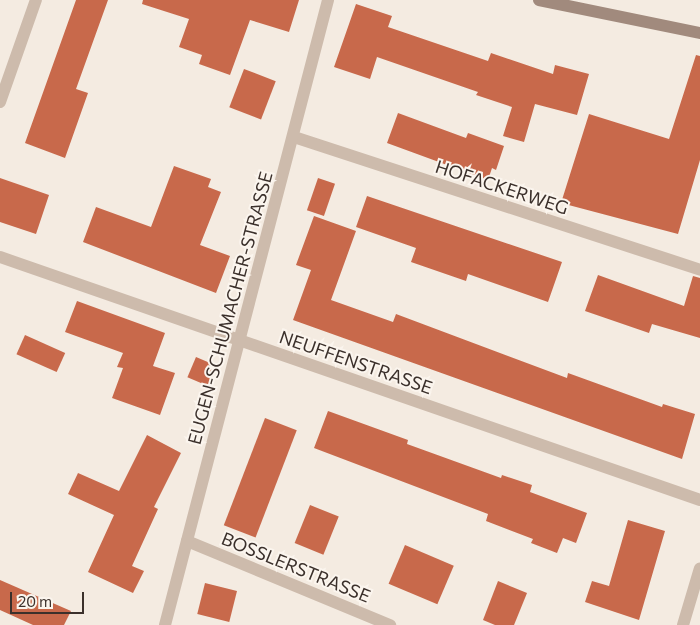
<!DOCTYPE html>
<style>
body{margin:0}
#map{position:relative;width:700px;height:625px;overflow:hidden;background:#f4ebe1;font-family:Commissioner,sans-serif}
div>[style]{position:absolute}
.building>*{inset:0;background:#c8694b;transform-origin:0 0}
.street>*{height:12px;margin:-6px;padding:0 6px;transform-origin:6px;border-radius:6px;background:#cdbbac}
.secondary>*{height:12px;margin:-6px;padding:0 6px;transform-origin:6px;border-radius:6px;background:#a18a7d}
span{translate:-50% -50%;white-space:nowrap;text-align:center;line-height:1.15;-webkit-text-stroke:4px #fbf5ee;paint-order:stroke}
.street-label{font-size:18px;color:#3b302b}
.scale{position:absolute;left:10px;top:592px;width:74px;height:22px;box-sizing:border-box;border:2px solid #3b302b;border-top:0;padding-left:6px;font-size:15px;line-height:18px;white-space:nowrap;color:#3b302b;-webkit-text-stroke:4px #fbf5ee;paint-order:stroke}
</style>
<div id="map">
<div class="building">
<div style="clip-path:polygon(76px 0,108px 0,76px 89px,88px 93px,65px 158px,25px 143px)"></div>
<div style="clip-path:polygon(143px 0,299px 0,289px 32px,250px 20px,230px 75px,199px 64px,202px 55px,179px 47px,189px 19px,142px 4px)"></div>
<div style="clip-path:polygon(356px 4px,392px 16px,388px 27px,488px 61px,491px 53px,553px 74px,555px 65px,589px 74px,577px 115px,535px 104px,524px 142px,503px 136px,512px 107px,476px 95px,478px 92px,377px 57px,370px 79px,334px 67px)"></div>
<div style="clip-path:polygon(696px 55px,700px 56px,700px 160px,678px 234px,561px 203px,589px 114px,669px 139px)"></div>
<div style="left:244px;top:69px;width:34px;height:41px;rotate:21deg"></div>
<div style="clip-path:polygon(398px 113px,466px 138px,468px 133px,504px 146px,496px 170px,492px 168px,488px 180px,387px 143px)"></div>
<div style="clip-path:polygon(174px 166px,211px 179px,208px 187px,221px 192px,200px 245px,230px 256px,216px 293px,83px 242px,96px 207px,151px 227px)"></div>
<div style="clip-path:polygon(0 178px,49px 195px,36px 234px,0 222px)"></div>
<div style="left:318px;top:178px;width:18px;height:34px;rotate:19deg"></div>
<div style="clip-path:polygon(367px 196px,562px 262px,548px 302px,468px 274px,466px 281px,411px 262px,416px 248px,356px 227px)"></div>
<div style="clip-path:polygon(314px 216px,356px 231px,331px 300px,393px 322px,396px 314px,567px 378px,568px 373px,662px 407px,663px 404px,695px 414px,682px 459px,293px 320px,311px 270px,296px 265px)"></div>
<div style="clip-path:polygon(598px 275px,684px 306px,693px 276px,700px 278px,700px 338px,652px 324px,649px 333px,585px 311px)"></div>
<div style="clip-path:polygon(77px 301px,165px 333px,153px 366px,175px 373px,160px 415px,112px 398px,123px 368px,117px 367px,123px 353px,65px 332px)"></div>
<div style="left:25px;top:335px;width:44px;height:21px;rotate:24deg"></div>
<div style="left:196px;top:357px;width:23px;height:22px;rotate:23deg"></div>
<div style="clip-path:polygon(328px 411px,408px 440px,407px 444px,501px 478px,502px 475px,532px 485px,530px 492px,587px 513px,576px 543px,563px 538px,557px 553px,531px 543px,533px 539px,486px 521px,488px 514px,314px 448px)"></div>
<div style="left:265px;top:418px;width:34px;height:115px;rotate:21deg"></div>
<div style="clip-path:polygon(147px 435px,181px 453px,154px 507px,158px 509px,132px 566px,144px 571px,133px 593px,88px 572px,114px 515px,68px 494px,78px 473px,119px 491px)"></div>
<div style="left:310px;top:505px;width:31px;height:41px;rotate:22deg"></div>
<div style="clip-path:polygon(628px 520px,665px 531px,639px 620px,585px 602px,592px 581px,609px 586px)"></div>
<div style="left:405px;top:545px;width:53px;height:42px;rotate:23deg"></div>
<div style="clip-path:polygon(0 580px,71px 611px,64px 625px,33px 625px,0 610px)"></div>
<div style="clip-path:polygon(498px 581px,527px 593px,514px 625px,495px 625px,483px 620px)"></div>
<div style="left:205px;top:583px;width:33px;height:32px;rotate:14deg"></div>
</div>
<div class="street">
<div style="left:0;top:102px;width:108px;rotate:-70.6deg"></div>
<div style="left:294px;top:137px;width:427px;rotate:18.1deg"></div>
<div style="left:0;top:257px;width:741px;rotate:19.14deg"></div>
<div style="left:187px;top:541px;width:220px;rotate:22.5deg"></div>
<div style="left:165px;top:625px;width:646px;rotate:-75.38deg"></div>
<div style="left:683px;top:625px;width:59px;rotate:-73.4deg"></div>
</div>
<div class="secondary">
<div style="left:539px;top:0;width:164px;rotate:11.6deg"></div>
</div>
<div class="street-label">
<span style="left:502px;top:187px;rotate:18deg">HOFACKERWEG</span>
<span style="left:230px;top:308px;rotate:-75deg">EUGEN-SCHUMACHER-STRASSE</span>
<span style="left:356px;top:362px;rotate:19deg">NEUFFENSTRASSE</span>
<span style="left:296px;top:567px;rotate:22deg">BOSSLERSTRASSE</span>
</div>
<div class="scale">20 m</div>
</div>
